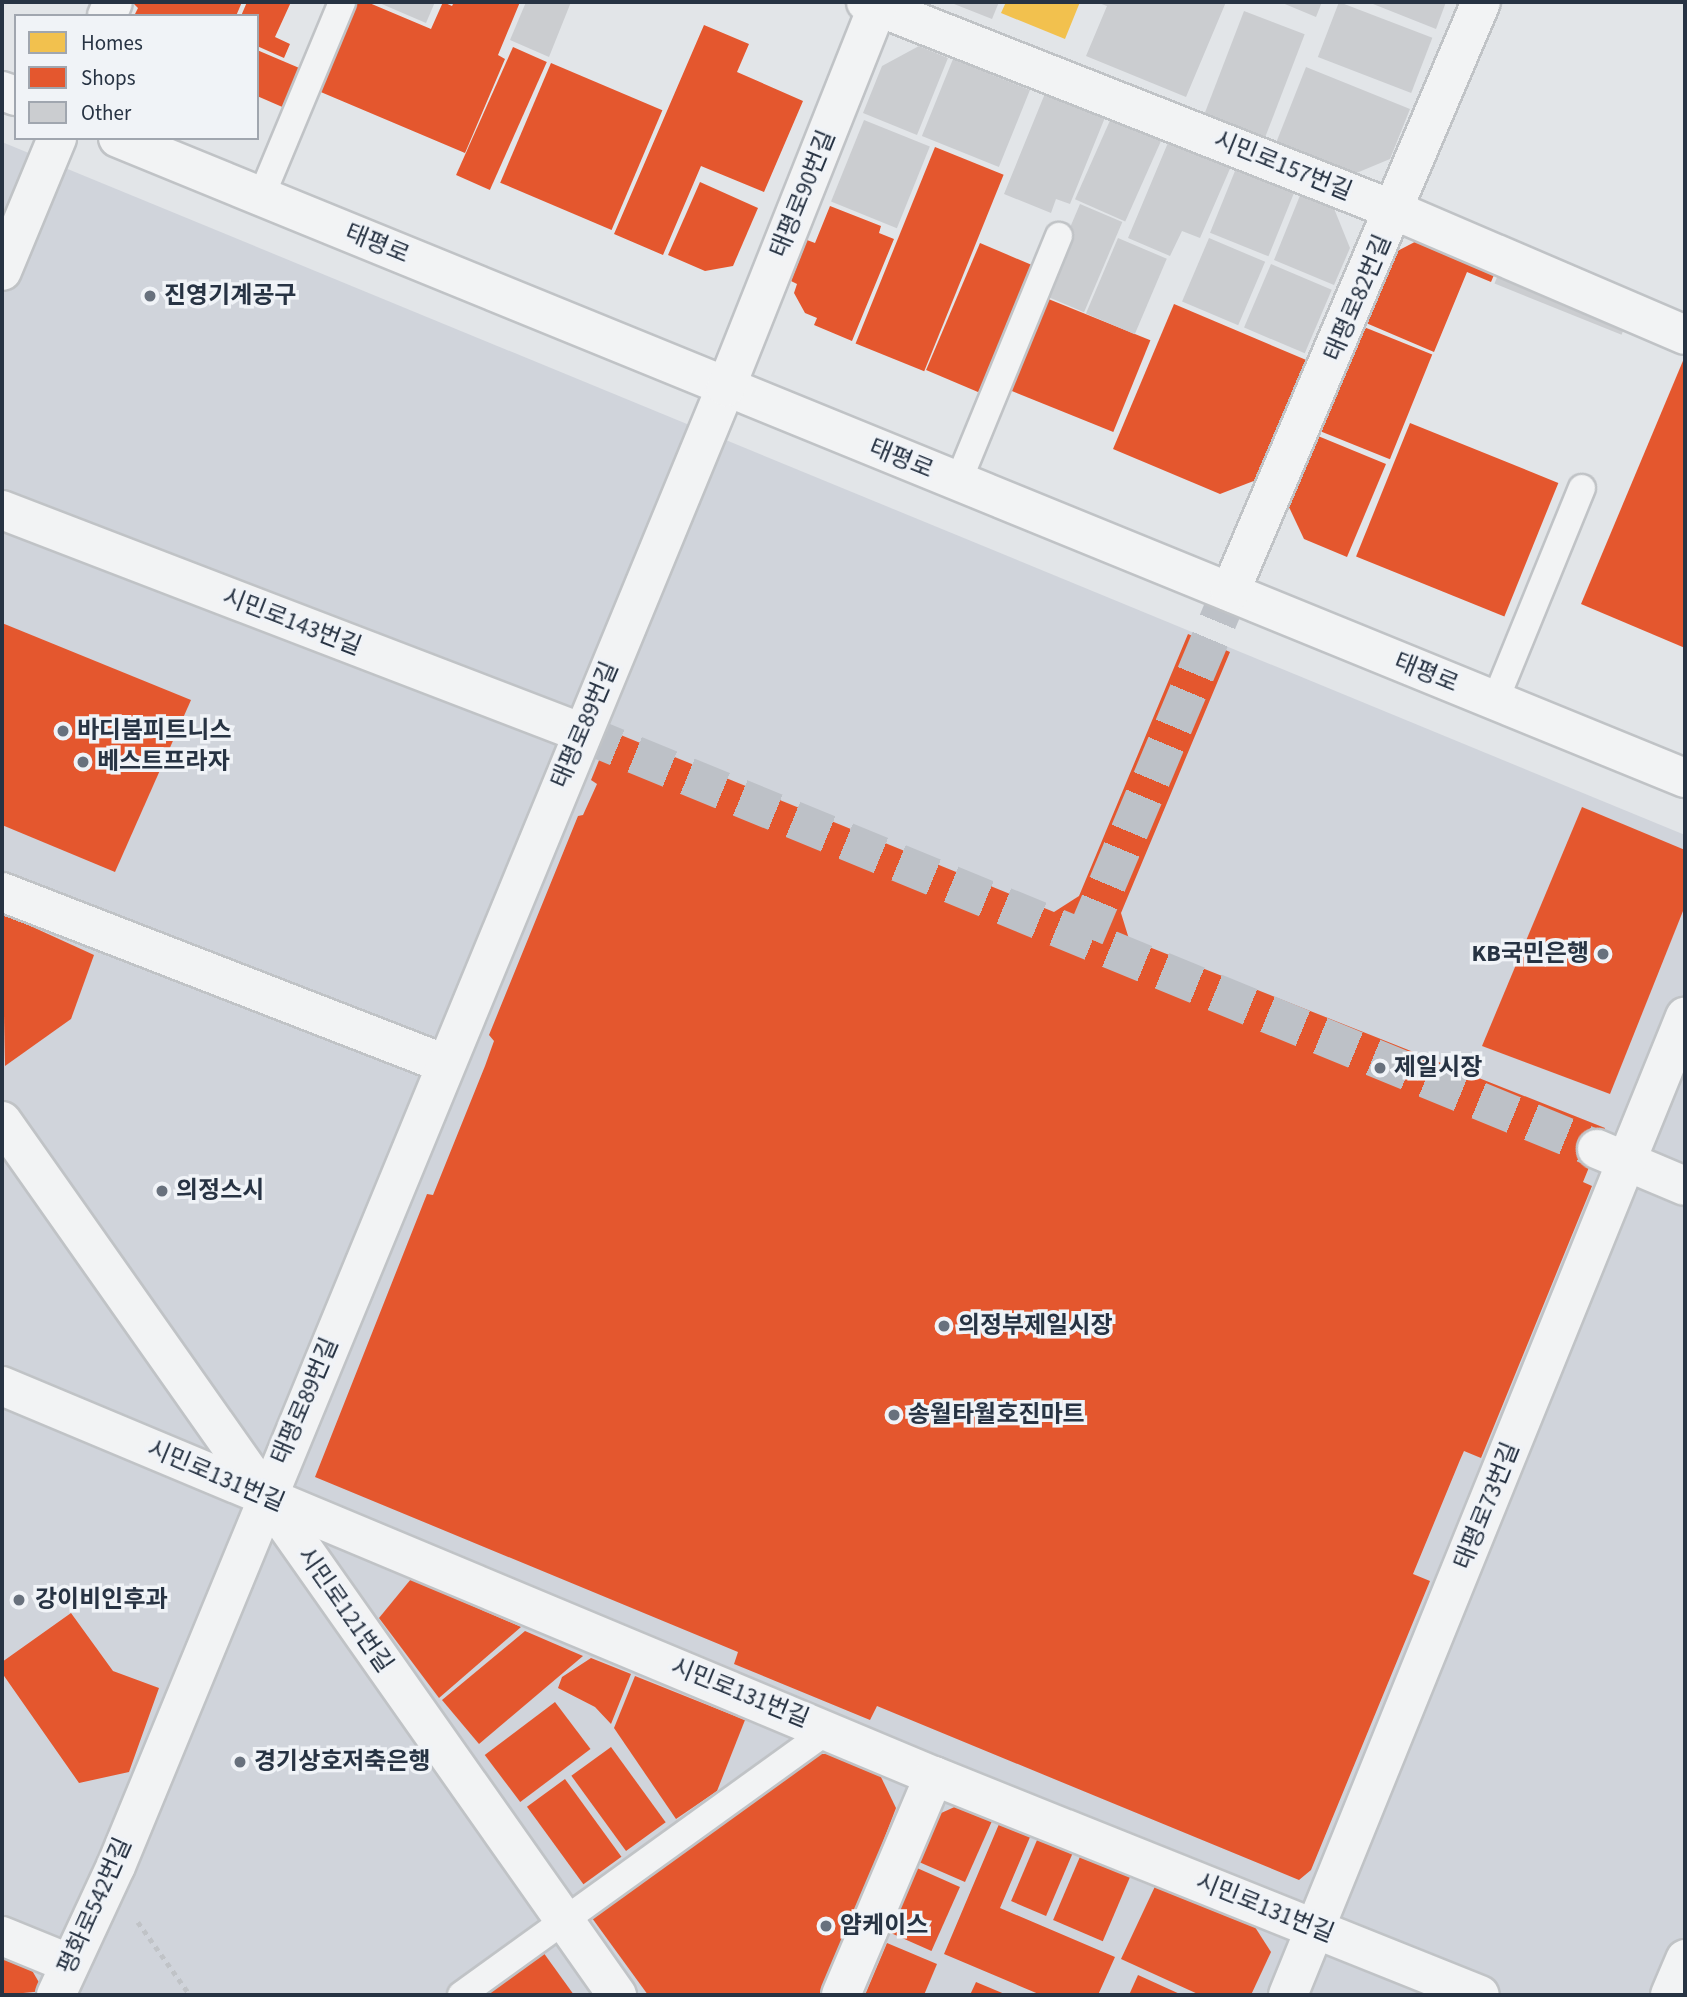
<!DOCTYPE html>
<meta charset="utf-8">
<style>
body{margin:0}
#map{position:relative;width:1687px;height:1997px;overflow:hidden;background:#e2e5e8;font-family:"Source Sans 3","Noto Sans KR",sans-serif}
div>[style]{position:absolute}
.built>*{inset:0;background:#d0d4db}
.homes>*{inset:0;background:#f2c14e}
.shops>*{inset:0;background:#e4572e;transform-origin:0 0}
.building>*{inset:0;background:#cbcdd0;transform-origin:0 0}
.street-tunnel>*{height:38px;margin-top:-19px;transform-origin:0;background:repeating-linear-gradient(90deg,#bdc1c7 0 38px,transparent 0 57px)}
.path>*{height:4.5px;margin-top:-2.25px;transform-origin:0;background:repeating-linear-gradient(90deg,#c0c3c7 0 5px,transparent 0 10px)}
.roads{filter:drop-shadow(2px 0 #c0c3c6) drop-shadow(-2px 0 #c0c3c6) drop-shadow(0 2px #c0c3c6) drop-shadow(0 -2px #c0c3c6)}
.lane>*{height:26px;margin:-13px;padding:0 13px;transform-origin:13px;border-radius:13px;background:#f2f3f4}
.street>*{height:38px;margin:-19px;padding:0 19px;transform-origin:19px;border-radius:19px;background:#f2f3f4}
.dots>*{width:19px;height:19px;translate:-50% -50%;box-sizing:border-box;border:4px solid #f0f3f7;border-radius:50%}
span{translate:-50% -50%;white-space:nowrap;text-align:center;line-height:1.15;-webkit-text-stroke:7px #f0f3f7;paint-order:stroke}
.street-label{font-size:24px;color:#273343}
.poi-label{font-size:24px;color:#273343;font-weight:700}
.left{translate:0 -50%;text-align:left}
.right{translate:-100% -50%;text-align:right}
.frame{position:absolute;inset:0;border:4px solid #273343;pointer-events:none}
.legend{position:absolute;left:14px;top:14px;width:245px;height:126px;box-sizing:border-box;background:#f0f3f7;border:2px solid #a0a6af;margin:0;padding:9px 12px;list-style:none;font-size:21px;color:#273343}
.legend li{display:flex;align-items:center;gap:14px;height:35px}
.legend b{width:35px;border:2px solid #a0a6af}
</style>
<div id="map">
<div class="built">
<div style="clip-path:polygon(2px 142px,1685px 835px,1685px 1995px,2px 1995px)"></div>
</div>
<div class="homes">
<div style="clip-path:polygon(1006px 2px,1080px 2px,1065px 39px,1001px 13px)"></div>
</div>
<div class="shops">
<div style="clip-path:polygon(132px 2px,242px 2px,236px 16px,134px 16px,138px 8px)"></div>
<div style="clip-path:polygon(247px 2px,291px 2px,275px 37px,290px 44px,284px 58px,257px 46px,257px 16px,241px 16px)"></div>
<div style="clip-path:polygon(354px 2px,367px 2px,431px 29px,443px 2px,452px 6px,454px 2px,520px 2px,498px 55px,505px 59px,465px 153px,316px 90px)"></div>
<div style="clip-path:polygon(704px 25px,749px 44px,737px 72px,803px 101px,764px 192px,701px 166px,663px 255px,614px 234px)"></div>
<div style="left:513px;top:47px;width:37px;height:140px;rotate:24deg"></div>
<div style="clip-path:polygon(257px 50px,304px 70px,287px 109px,257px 96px)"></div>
<div style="left:551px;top:63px;width:121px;height:130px;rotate:23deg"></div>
<div style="left:935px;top:147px;width:74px;height:212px;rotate:22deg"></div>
<div style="clip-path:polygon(700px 182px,758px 208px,733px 266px,705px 271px,668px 255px)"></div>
<div style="clip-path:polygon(830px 206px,881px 226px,879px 233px,894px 239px,852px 341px,814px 325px,817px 318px,805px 313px,794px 293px,797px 284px,791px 281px,807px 240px,815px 243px)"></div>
<div style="clip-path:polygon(1430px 234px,1499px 263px,1491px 282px,1467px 272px,1434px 352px,1359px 320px,1386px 257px)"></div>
<div style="left:980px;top:243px;width:57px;height:138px;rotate:23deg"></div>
<div style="left:1041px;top:296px;width:118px;height:99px;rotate:22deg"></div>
<div style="clip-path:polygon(1174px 304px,1311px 362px,1264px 477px,1220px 494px,1113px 449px)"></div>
<div style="left:1359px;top:325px;width:79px;height:113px;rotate:22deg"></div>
<div style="clip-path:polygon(1685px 356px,1685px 648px,1581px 604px)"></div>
<div style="left:1410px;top:423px;width:160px;height:144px;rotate:22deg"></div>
<div style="clip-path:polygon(1318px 436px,1386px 464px,1347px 557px,1304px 539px,1288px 505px)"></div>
<div style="clip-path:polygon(2px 623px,191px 700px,115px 872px,2px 825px)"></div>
<div style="clip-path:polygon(1188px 634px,1230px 652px,1121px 913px,1129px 939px,1605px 1128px,1583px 1182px,1592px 1186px,1481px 1458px,1464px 1451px,1460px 1460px,1413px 1574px,1430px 1581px,1311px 1870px,1299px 1880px,877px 1706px,870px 1720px,734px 1664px,738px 1652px,315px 1477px,427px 1194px,433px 1195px,485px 1066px,494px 1041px,489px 1035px,578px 816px,583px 815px,597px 784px,591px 780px,611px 731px,1054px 912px,1079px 896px)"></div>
<div style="clip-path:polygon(1582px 807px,1685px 850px,1685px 906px,1610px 1094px,1482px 1046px)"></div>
<div style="clip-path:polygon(2px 913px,94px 955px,71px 1019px,5px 1066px)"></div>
<div style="clip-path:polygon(411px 1579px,521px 1627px,439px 1698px,379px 1618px)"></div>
<div style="clip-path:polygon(71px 1613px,113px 1671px,159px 1688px,129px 1772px,79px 1783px,2px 1673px,2px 1662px)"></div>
<div style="clip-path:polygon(525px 1631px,583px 1656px,479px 1744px,442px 1700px)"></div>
<div style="clip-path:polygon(591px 1658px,631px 1674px,611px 1724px,595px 1707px,558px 1688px,562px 1677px)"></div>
<div style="clip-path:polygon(635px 1676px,745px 1720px,717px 1791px,676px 1819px,614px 1728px)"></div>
<div style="left:555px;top:1702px;width:59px;height:88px;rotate:53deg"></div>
<div style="left:611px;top:1747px;width:93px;height:49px;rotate:54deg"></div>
<div style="clip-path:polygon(818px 1754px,832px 1754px,880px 1775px,896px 1808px,824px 1995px,648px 1995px,592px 1918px)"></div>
<div style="left:565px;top:1779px;width:96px;height:47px;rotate:54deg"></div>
<div style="clip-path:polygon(970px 1800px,996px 1812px,965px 1882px,919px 1862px,939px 1814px)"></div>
<div style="clip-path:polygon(1002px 1817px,1033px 1830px,1000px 1908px,1115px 1957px,1098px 1995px,1041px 1995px,944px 1954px)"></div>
<div style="left:1040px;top:1833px;width:38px;height:74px;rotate:23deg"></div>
<div style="left:1082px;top:1852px;width:54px;height:74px;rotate:23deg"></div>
<div style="left:917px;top:1868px;width:47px;height:70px;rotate:24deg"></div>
<div style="clip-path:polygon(1158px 1880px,1253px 1924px,1271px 1952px,1251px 1995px,1200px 1995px,1121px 1959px)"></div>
<div style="clip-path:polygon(887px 1943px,937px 1964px,924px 1995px,865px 1995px)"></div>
<div style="clip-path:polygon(2px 1949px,23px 1955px,44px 1991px,2px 1995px)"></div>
<div style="clip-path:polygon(543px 1952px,574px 1995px,482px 1995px)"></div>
<div style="clip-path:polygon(1138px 1975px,1182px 1995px,1129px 1995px)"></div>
<div style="clip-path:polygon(976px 1982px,1007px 1995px,970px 1995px)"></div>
</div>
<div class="building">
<div style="clip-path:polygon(377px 2px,435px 2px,426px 23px)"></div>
<div style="clip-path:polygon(526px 2px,571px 2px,549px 57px,510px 40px)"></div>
<div style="clip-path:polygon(949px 2px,999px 2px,992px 19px)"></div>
<div style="clip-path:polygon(1096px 2px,1226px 2px,1186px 97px,1086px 56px,1107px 6px)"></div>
<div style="clip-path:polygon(1280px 2px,1322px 2px,1316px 17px)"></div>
<div style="left:1339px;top:2px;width:100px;height:59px;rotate:21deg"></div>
<div style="clip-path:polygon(1368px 2px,1446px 2px,1436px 29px)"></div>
<div style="left:1244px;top:11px;width:65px;height:112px;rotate:21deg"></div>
<div style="clip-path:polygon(919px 46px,948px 58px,917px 135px,863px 113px,882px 66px)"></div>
<div style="left:953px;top:59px;width:83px;height:83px;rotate:22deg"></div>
<div style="clip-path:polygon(1306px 67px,1410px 109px,1390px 159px,1354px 174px,1276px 143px)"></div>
<div style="clip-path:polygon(1046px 91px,1106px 115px,1070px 204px,1056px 199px,1051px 213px,1004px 194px)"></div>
<div style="left:1112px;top:116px;width:55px;height:91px;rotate:24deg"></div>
<div style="left:864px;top:120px;width:71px;height:88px;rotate:22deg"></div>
<div style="clip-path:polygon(1170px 138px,1232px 164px,1200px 238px,1182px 231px,1170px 256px,1128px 238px)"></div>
<div style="left:1237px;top:166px;width:63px;height:72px;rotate:22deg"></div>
<div style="clip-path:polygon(1301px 193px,1333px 206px,1350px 248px,1334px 285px,1274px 260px)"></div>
<div style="left:1080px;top:204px;width:46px;height:98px;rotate:23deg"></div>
<div style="left:1118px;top:238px;width:53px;height:82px;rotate:23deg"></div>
<div style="left:1209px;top:238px;width:61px;height:69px;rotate:23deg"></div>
<div style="left:1271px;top:264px;width:66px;height:69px;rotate:23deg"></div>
<div style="left:1502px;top:265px;width:137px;height:20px;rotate:22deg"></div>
</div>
<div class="street-tunnel">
<div style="left:582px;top:733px;width:1097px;rotate:22.29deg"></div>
<div style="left:1085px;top:937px;width:374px;rotate:-67.2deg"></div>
</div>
<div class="path">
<div style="left:138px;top:1922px;width:90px;rotate:54.5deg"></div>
</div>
<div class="roads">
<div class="lane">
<div style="left:261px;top:197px;width:211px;rotate:-67.4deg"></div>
<div style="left:958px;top:482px;width:266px;rotate:-67.7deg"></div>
<div style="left:1495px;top:701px;width:230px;rotate:-67.8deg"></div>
<div style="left:461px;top:1995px;width:453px;rotate:-35.8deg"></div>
</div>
<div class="street">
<div style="left:866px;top:2px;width:570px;rotate:21.52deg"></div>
<div style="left:1396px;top:211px;width:314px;rotate:23.2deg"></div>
<div style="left:107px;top:16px;width:15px;rotate:-67deg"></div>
<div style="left:2px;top:91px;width:15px;rotate:20deg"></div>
<div style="left:118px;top:138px;width:1693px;rotate:22.22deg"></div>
<div style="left:2px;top:271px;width:144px;rotate:-67.5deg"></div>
<div style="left:2px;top:510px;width:621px;rotate:21.03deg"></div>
<div style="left:1230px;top:592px;width:641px;rotate:-66.95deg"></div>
<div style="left:2px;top:892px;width:475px;rotate:21.2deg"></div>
<div style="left:2px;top:1121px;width:1069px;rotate:54.87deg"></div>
<div style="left:1597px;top:1149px;width:95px;rotate:22.8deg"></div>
<div style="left:2px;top:1386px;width:1010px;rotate:22.71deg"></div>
<div style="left:934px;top:1776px;width:588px;rotate:21.86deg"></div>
<div style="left:2px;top:1936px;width:71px;rotate:22.2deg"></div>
<div style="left:56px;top:1995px;width:142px;rotate:-65.1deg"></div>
<div style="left:116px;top:1866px;width:1600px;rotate:-67.59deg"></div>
<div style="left:726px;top:387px;width:414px;rotate:-68.3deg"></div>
<div style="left:841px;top:1995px;width:238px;rotate:-67deg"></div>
<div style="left:1288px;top:1995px;width:1056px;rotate:-67.91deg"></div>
<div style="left:1670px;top:1995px;width:39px;rotate:-67deg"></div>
</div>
</div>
<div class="dots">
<div style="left:150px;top:296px;background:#68717d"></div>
<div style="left:63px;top:731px;background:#68717d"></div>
<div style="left:83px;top:762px;background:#68717d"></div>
<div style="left:1603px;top:954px;background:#68717d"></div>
<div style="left:1380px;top:1068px;background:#68717d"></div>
<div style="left:162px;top:1191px;background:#68717d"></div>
<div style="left:944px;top:1326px;background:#68717d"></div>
<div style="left:894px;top:1415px;background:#68717d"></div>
<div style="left:19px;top:1600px;background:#68717d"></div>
<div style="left:240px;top:1762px;background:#68717d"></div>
<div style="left:826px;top:1926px;background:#68717d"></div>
</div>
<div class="street-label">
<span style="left:1283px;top:166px;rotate:22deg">시민로157번길</span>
<span style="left:803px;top:194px;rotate:-68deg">태평로90번길</span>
<span style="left:377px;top:244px;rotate:22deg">태평로</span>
<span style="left:1358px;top:298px;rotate:-67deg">태평로82번길</span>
<span style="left:901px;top:459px;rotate:22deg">태평로</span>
<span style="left:292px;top:622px;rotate:21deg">시민로143번길</span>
<span style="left:1426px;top:673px;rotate:22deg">태평로</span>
<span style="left:585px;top:725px;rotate:-67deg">태평로89번길</span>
<span style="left:305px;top:1401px;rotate:-67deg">태평로89번길</span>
<span style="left:216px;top:1476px;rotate:23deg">시민로131번길</span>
<span style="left:1487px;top:1506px;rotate:-68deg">태평로73번길</span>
<span style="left:345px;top:1610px;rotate:55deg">시민로121번길</span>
<span style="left:740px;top:1693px;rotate:22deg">시민로131번길</span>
<span style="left:95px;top:1906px;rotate:-66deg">평화로542번길</span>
<span style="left:1265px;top:1908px;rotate:22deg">시민로131번길</span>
</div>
<div class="poi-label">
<span class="left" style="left:164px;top:296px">진영기계공구</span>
<span class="left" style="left:77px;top:731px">바디붐피트니스</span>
<span class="left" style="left:97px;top:762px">베스트프라자</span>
<span class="right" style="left:1589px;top:954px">KB국민은행</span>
<span class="left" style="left:1394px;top:1068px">제일시장</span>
<span class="left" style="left:176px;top:1191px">의정스시</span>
<span class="left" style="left:958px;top:1326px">의정부제일시장</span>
<span class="left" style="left:908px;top:1415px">송월타월호진마트</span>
<span class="left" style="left:35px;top:1600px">강이비인후과</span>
<span class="left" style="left:254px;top:1762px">경기상호저축은행</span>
<span class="left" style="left:840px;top:1926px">얌케이스</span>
</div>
<div class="frame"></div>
<ul class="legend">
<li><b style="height:19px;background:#f2c14e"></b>Homes</li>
<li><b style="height:19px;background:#e4572e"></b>Shops</li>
<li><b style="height:19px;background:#cbcdd0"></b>Other</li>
</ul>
</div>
